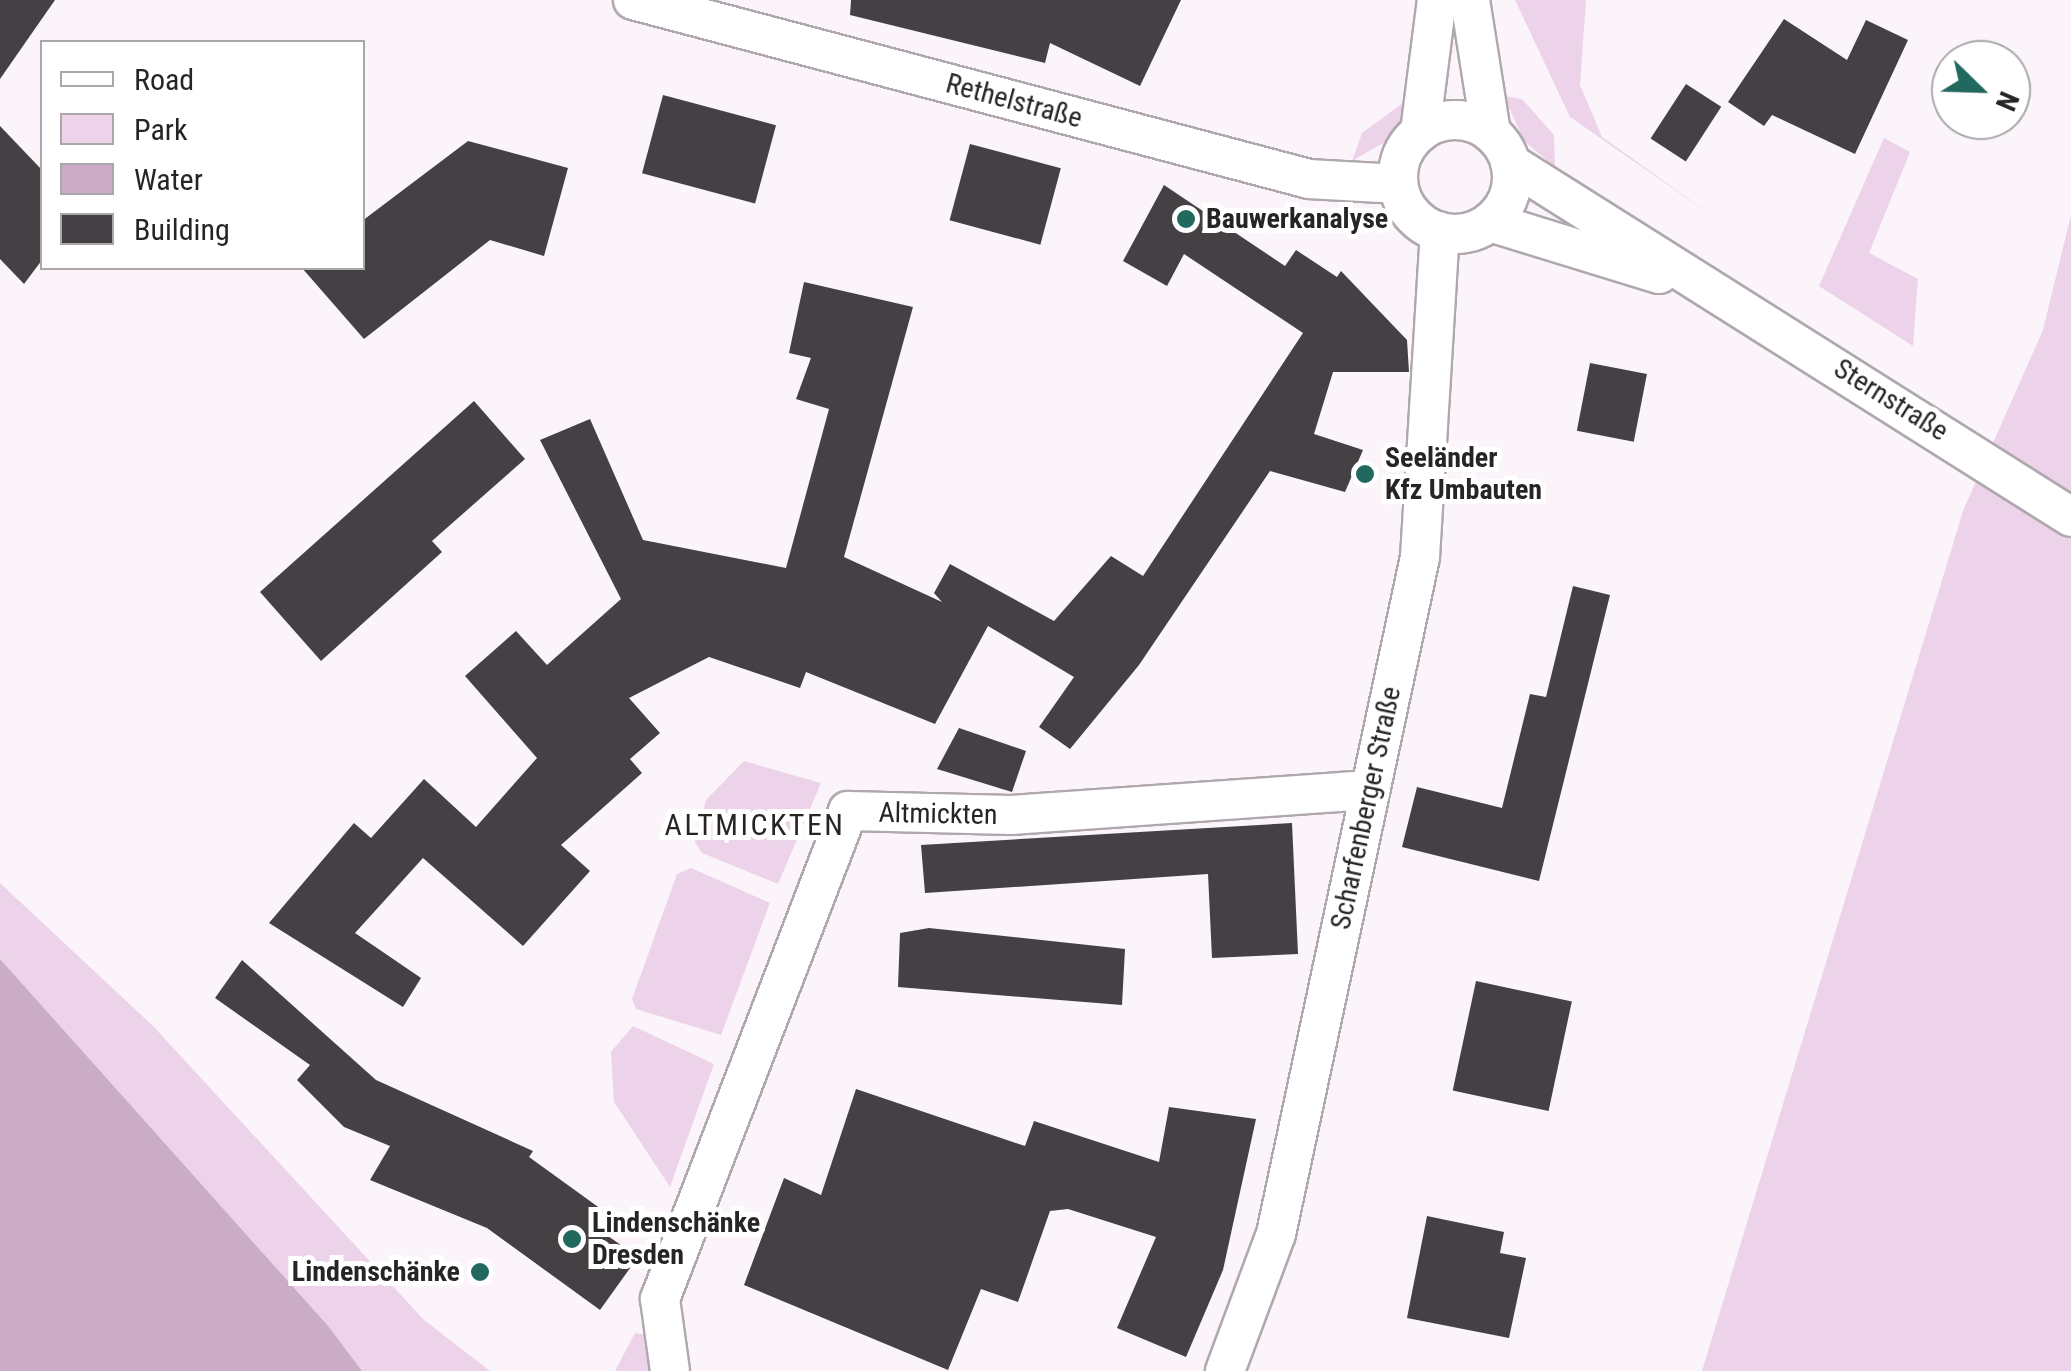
<!DOCTYPE html>
<meta charset="utf-8">
<style>
body{margin:0}
#map{position:relative;width:2071px;height:1371px;overflow:hidden;background:#fbf4fa;font-family:"Roboto Condensed",sans-serif}
div>[style]{position:absolute}
.green>*{inset:0;background:#edd3e9}
.water>*{inset:0;background:#caacc6}
.building>*{inset:0;background:#454044;transform-origin:0 0}
.roads{filter:drop-shadow(2px 0 #afa8ae) drop-shadow(-2px 0 #afa8ae) drop-shadow(0 2px #afa8ae) drop-shadow(0 -2px #afa8ae)}
.minor>*{height:38px;margin:-19px;padding:0 19px;transform-origin:19px;border-radius:19px;background:#fff}
.minor>.ring{margin:-19px;padding:0;box-sizing:content-box;background:none;border:38px solid #fff;border-radius:50%}
.dots>*{width:28px;height:28px;translate:-50% -50%;box-sizing:border-box;border:5px solid #fff;border-radius:50%}
span{translate:-50% -50%;white-space:nowrap;text-align:center;line-height:1.15;-webkit-text-stroke:10px #fff;paint-order:stroke}
.street-label{font-size:28px;color:#272426}
.poi-label{font-size:28px;color:#272426;font-weight:700}
.left{translate:0 -50%;text-align:left}
.right{translate:-100% -50%;text-align:right}
.neighbourhood-label{font-size:30px;color:#272426;letter-spacing:2.5px}
.legend{position:absolute;left:40px;top:40px;width:325px;height:230px;box-sizing:border-box;background:#fff;border:2px solid #a9a7a8;margin:0;padding:12px 18px;list-style:none;font-size:30px;color:#272426}
.legend li{display:flex;align-items:center;gap:20px;height:50px}
.legend b{width:50px;border:2px solid #a9a7a8}
.north{position:absolute;left:1931px;top:40px;width:100px;height:100px;box-sizing:border-box;background:#fff;border:2px solid #a9a7a8;border-radius:50%;rotate:113deg;font-size:28px;font-weight:700;line-height:40px;text-align:center;color:#272426}
.north::after{content:'';display:block;margin:auto;width:35px;height:45px;background:#21685e;clip-path:polygon(50% 0,100% 100%,50% 72%,0 100%)}
</style>
<div id="map">
<div class="green">
<div style="clip-path:polygon(1515px 0,1586px 0,1580px 85px,1602px 137px,1720px 221px,1570px 117px)"></div>
<div style="clip-path:polygon(1504px 96px,1522px 99px,1554px 135px,1555px 167px,1524px 141px)"></div>
<div style="clip-path:polygon(1411px 97px,1397px 135px,1352px 161px,1362px 133px)"></div>
<div style="clip-path:polygon(1884px 138px,1910px 152px,1869px 253px,1918px 279px,1913px 346px,1819px 286px)"></div>
<div style="clip-path:polygon(2071px 215px,2071px 1371px,1702px 1371px,1963px 511px,2043px 330px)"></div>
<div style="clip-path:polygon(744px 761px,821px 783px,778px 884px,702px 853px,695px 842px,706px 800px)"></div>
<div style="clip-path:polygon(691px 868px,770px 903px,721px 1035px,636px 1009px,632px 999px,677px 874px)"></div>
<div style="clip-path:polygon(0 883px,153px 1026px,424px 1320px,490px 1371px,362px 1371px,0 959px)"></div>
<div style="clip-path:polygon(633px 1026px,714px 1064px,670px 1187px,614px 1102px,611px 1052px)"></div>
<div style="clip-path:polygon(635px 1333px,645px 1335px,653px 1371px,615px 1371px)"></div>
</div>
<div class="water">
<div style="clip-path:polygon(0 959px,328px 1326px,362px 1371px,0 1371px)"></div>
</div>
<div class="building">
<div style="clip-path:polygon(0 0,55px 0,0 79px)"></div>
<div style="clip-path:polygon(851px 0,1181px 0,1140px 86px,1050px 43px,1045px 63px,850px 15px)"></div>
<div style="clip-path:polygon(1784px 19px,1847px 60px,1866px 20px,1908px 40px,1855px 154px,1772px 115px,1764px 126px,1728px 102px)"></div>
<div style="left:1686px;top:84px;width:42px;height:65px;rotate:33deg"></div>
<div style="left:663px;top:95px;width:117px;height:81px;rotate:15deg"></div>
<div style="clip-path:polygon(0 126px,42px 170px,42px 260px,24px 284px,0 259px)"></div>
<div style="clip-path:polygon(468px 141px,568px 168px,544px 256px,490px 240px,364px 339px,302px 268px,362px 268px,362px 221px)"></div>
<div style="left:970px;top:144px;width:94px;height:79px;rotate:15deg"></div>
<div style="clip-path:polygon(1164px 185px,1285px 266px,1296px 250px,1337px 277px,1341px 271px,1407px 340px,1409px 372px,1333px 372px,1314px 434px,1363px 450px,1345px 492px,1270px 471px,1139px 665px,1070px 749px,1039px 727px,1074px 677px,988px 626px,935px 724px,806px 672px,800px 688px,709px 657px,629px 698px,660px 733px,630px 759px,642px 773px,561px 845px,590px 871px,523px 946px,423px 858px,355px 933px,421px 978px,403px 1007px,269px 923px,354px 823px,371px 838px,424px 779px,476px 827px,537px 758px,465px 676px,516px 631px,547px 665px,621px 599px,540px 440px,590px 419px,643px 540px,786px 568px,829px 409px,796px 399px,811px 358px,789px 353px,804px 282px,913px 307px,844px 557px,942px 602px,934px 593px,950px 564px,1054px 621px,1111px 556px,1143px 576px,1303px 333px,1184px 254px,1167px 286px,1123px 261px)"></div>
<div style="left:1590px;top:363px;width:58px;height:69px;rotate:11deg"></div>
<div style="clip-path:polygon(474px 401px,525px 459px,432px 541px,442px 552px,321px 661px,260px 592px)"></div>
<div style="clip-path:polygon(1573px 586px,1610px 595px,1539px 881px,1402px 847px,1417px 787px,1502px 808px,1530px 694px,1546px 697px)"></div>
<div style="clip-path:polygon(959px 728px,1026px 751px,1012px 792px,937px 769px)"></div>
<div style="clip-path:polygon(1292px 823px,1298px 954px,1212px 958px,1208px 874px,925px 893px,921px 845px)"></div>
<div style="clip-path:polygon(929px 928px,1125px 949px,1122px 1005px,898px 987px,900px 933px)"></div>
<div style="clip-path:polygon(242px 960px,376px 1080px,533px 1151px,529px 1157px,619px 1222px,608px 1236px,638px 1257px,600px 1310px,487px 1228px,370px 1180px,390px 1146px,344px 1127px,297px 1080px,310px 1065px,215px 998px)"></div>
<div style="left:1476px;top:981px;width:98px;height:112px;rotate:12deg"></div>
<div style="clip-path:polygon(856px 1089px,1025px 1146px,1034px 1121px,1159px 1162px,1169px 1107px,1256px 1119px,1223px 1270px,1186px 1357px,1117px 1328px,1156px 1237px,1068px 1209px,1050px 1211px,1018px 1302px,981px 1289px,948px 1370px,744px 1285px,784px 1178px,821px 1195px)"></div>
<div style="clip-path:polygon(1427px 1216px,1504px 1232px,1500px 1253px,1526px 1258px,1509px 1338px,1407px 1318px)"></div>
</div>
<div class="roads">
<div class="minor">
<div style="left:633px;top:0;width:699px;rotate:14.83deg"></div>
<div style="left:1309px;top:179px;width:89px;rotate:3.2deg"></div>
<div style="left:1470px;top:0;width:134px;rotate:81deg"></div>
<div class="ring" style="left:1398px;top:120px;width:76px;height:76px"></div>
<div style="left:1420px;top:132px;width:133px;rotate:-82.7deg"></div>
<div style="left:1510px;top:163px;width:663px;rotate:32.25deg"></div>
<div style="left:1490px;top:222px;width:177px;rotate:17.1deg"></div>
<div style="left:670px;top:1371px;width:73px;rotate:-97.9deg"></div>
<div style="left:660px;top:1299px;width:523px;rotate:-68.93deg"></div>
<div style="left:848px;top:811px;width:163px;rotate:1.4deg"></div>
<div style="left:1011px;top:815px;width:360px;rotate:-4deg"></div>
<div style="left:1225px;top:1371px;width:146px;rotate:-69.6deg"></div>
<div style="left:1276px;top:1234px;width:692px;rotate:-77.99deg"></div>
<div style="left:1420px;top:557px;width:326px;rotate:-86.5deg"></div>
</div>
</div>
<div class="dots">
<div style="left:1186px;top:219px;background:#21685e"></div>
<div style="left:1365px;top:474px;background:#21685e"></div>
<div style="left:572px;top:1239px;background:#21685e"></div>
<div style="left:480px;top:1272px;background:#21685e"></div>
</div>
<div class="street-label">
<span style="left:1014px;top:101px;rotate:15deg">Rethelstraße</span>
<span style="left:1891px;top:400px;rotate:32deg">Sternstraße</span>
<span style="left:1366px;top:808px;rotate:-78deg">Scharfenberger Straße</span>
<span style="left:938px;top:814px;rotate:1deg">Altmickten</span>
</div>
<div class="poi-label">
<span class="left" style="left:1206px;top:219px">Bauwerkanalyse</span>
<span class="left" style="left:1385px;top:474px">Seeländer<br>Kfz Umbauten</span>
<span class="left" style="left:592px;top:1239px">Lindenschänke<br>Dresden</span>
<span class="right" style="left:460px;top:1272px">Lindenschänke</span>
</div>
<div class="neighbourhood-label">
<span style="left:755px;top:825px">ALTMICKTEN</span>
</div>
<ul class="legend">
<li><b style="height:12px;background:#fff"></b>Road</li>
<li><b style="height:28px;background:#edd3e9"></b>Park</li>
<li><b style="height:28px;background:#caacc6"></b>Water</li>
<li><b style="height:28px;background:#454044"></b>Building</li>
</ul>
<div class="north">N</div>
</div>
